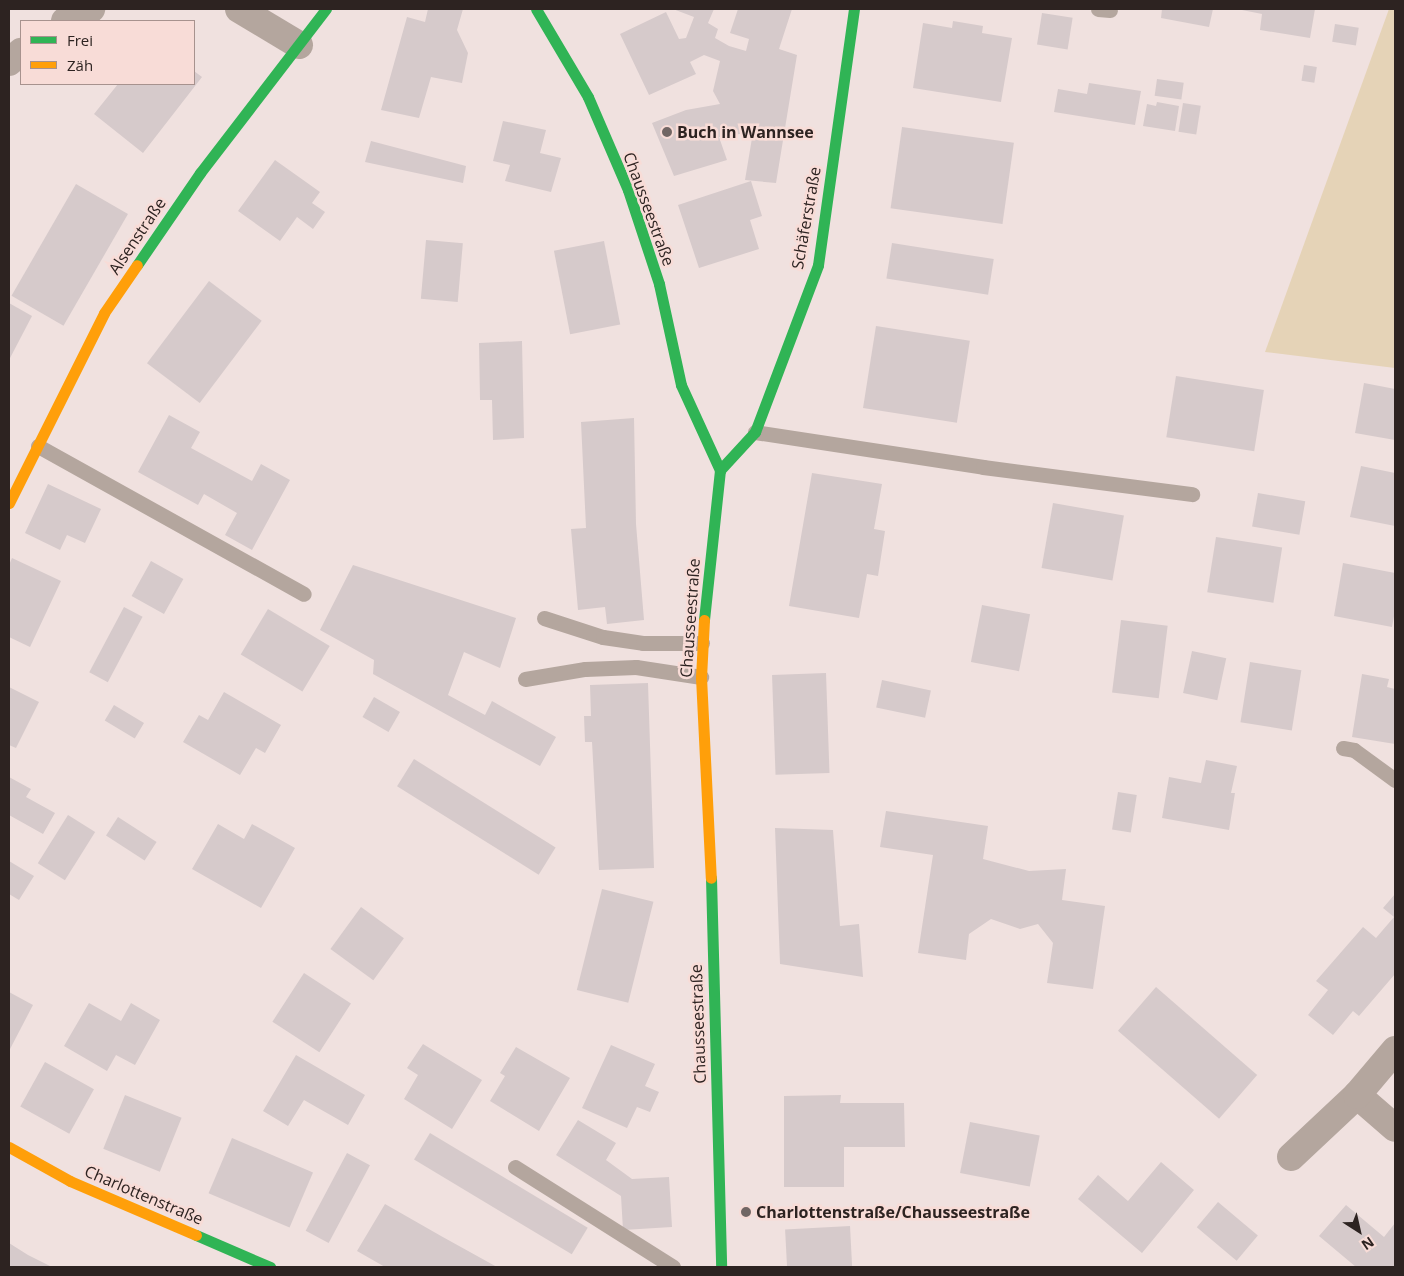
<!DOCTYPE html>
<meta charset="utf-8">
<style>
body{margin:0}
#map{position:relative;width:1404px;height:1276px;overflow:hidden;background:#f0e1df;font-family:"Open Sans",sans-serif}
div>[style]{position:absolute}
.green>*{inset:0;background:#e5d3b7}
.building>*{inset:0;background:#d6cacb;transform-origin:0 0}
.lane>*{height:15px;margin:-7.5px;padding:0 7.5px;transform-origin:7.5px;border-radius:7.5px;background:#b4a69e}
.street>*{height:28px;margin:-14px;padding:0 14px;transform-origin:14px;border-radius:14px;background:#b4a69e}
.fast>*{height:11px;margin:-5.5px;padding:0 5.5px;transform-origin:5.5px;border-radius:5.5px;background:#30b455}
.slow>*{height:11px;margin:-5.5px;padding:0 5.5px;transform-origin:5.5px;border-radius:5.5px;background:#ff9f0a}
.dots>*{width:14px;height:14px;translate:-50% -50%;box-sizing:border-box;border:2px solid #f8dcd7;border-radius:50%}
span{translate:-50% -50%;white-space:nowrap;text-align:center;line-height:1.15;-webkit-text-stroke:5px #f8dcd7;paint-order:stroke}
.poi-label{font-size:16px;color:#2d2321;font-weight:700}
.left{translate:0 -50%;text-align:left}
.street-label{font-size:16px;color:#2d2321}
.frame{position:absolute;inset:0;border:10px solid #2d2321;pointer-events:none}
.legend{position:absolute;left:20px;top:20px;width:175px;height:65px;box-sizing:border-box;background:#f8dcd7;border:1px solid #a7928e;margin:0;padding:6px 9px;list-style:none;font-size:15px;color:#2d2321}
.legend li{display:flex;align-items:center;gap:10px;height:25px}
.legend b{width:25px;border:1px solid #a7928e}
.north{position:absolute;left:1334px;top:1206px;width:50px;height:50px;-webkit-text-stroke:4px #f8dcd7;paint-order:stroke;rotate:145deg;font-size:14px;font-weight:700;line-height:20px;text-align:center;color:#2d2321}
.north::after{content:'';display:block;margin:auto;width:18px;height:22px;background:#2d2321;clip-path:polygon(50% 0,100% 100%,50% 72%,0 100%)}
</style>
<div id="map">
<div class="green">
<div style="clip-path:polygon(1389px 9px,1395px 9px,1395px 368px,1265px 352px)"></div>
</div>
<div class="building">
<div style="clip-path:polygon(428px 9px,463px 9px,457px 30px,468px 53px,462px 83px,431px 77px,419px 118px,381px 110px,407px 17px,425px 22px)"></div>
<div style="clip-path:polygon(673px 9px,714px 9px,708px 23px,718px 29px,715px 38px,729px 46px,746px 51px,749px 39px,730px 33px,738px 9px,792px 9px,779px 49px,797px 55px,776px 183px,745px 180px,753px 132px,719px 137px,727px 160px,674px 176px,652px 123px,686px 110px,720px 104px,713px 91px,720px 61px,704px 55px,690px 62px,696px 74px,649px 95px,620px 34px,666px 12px,679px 39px,686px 38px,694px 17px)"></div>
<div style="clip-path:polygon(1162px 9px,1213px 9px,1209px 27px,1161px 18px)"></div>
<div style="clip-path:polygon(1237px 9px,1315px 9px,1310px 38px,1260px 30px,1262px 14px)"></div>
<div style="left:1042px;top:13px;width:31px;height:32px;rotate:9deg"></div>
<div style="clip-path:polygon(953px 21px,983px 26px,982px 33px,1012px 38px,1001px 102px,913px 88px,923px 23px,952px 28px)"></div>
<div style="left:1335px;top:24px;width:24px;height:18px;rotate:9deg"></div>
<div style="left:1304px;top:65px;width:13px;height:16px;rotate:9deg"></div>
<div style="clip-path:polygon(194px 71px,202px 77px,143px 153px,94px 114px,118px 84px,194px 84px)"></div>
<div style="left:1157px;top:79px;width:27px;height:17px;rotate:8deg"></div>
<div style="clip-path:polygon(1089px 83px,1141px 91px,1135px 125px,1054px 112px,1058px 89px,1087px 94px)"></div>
<div style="clip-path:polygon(1157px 102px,1179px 106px,1175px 131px,1143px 126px,1147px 104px,1156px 106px)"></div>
<div style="left:1183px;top:103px;width:18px;height:29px;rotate:9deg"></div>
<div style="clip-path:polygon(503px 121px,546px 130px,540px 153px,561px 158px,551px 192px,505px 181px,510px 165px,493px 161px)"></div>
<div style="left:902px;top:127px;width:113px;height:82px;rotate:8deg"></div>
<div style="clip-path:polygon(371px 141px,466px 166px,463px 183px,365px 162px)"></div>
<div style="clip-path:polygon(275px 160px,320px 192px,312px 203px,325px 212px,313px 229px,297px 217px,280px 241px,238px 211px)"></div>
<div style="clip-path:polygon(751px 181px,762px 216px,750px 220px,759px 249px,699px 268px,678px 205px)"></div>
<div style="left:76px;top:184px;width:60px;height:129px;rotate:30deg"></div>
<div style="left:426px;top:240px;width:37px;height:59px;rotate:5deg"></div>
<div style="left:604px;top:241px;width:85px;height:51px;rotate:79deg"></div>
<div style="left:892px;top:243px;width:103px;height:36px;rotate:9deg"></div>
<div style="left:209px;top:281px;width:66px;height:103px;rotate:37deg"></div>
<div style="clip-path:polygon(9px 303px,32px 316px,9px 360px)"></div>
<div style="left:876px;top:326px;width:95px;height:83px;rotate:9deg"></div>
<div style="clip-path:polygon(522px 341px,524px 438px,493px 440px,492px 400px,480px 400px,479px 343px)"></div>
<div style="left:1176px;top:376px;width:89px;height:62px;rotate:9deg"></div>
<div style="clip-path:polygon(1364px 383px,1395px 389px,1395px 440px,1355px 433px)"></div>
<div style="clip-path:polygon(169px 415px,200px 432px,191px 448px,252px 481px,261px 464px,290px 480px,252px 550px,225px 535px,237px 513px,204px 494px,198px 505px,138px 472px)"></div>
<div style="clip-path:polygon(634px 418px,636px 524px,644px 620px,607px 624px,605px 607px,578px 610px,571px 529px,586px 528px,581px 422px)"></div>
<div style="clip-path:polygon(1361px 466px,1395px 473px,1395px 526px,1350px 517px)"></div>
<div style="clip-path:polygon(812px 473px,882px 484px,874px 529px,885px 531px,878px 576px,867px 574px,859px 618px,789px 606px)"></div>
<div style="clip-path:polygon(48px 484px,101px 509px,85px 543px,67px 535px,60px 550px,25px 533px)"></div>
<div style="left:1258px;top:493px;width:48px;height:34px;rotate:10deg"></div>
<div style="left:1053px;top:503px;width:72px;height:66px;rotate:10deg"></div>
<div style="left:1216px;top:537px;width:67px;height:56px;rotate:9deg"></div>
<div style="clip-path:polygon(12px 558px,61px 581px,30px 647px,9px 637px,9px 565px)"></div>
<div style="left:151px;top:561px;width:37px;height:40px;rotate:29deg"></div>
<div style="clip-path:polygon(1343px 563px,1395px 573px,1395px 611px,1392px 627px,1334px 616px)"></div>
<div style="clip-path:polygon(353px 565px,516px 618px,500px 668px,464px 652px,448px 695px,485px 715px,492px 701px,556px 737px,540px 766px,373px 674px,374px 660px,320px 630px)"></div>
<div style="left:982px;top:605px;width:49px;height:58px;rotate:11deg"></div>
<div style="left:124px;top:607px;width:21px;height:74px;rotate:28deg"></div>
<div style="left:268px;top:609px;width:72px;height:53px;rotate:31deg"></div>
<div style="left:1121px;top:620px;width:47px;height:73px;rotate:7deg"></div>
<div style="left:1192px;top:651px;width:35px;height:43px;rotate:12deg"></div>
<div style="left:1250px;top:662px;width:52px;height:61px;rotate:9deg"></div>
<div style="left:826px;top:673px;width:100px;height:54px;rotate:88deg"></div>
<div style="clip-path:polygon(1362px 674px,1389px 679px,1387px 687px,1395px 689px,1395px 744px,1352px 737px)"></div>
<div style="left:882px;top:680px;width:50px;height:28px;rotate:12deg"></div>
<div style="clip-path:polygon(648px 683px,654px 868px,599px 870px,592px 742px,585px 742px,584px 716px,591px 716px,590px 685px)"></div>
<div style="clip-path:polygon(9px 687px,39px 702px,16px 748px,9px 745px)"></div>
<div style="clip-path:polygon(224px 692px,281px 725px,265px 753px,256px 748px,240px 775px,183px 742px,199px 715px,208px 720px)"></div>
<div style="left:374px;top:697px;width:30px;height:23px;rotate:30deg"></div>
<div style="left:114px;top:705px;width:35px;height:18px;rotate:31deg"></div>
<div style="left:414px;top:759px;width:167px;height:32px;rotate:32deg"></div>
<div style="clip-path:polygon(1206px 760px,1237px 766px,1231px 793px,1235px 793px,1229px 830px,1162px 818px,1169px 777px,1201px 783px)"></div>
<div style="clip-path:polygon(9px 777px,31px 789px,26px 797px,55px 813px,43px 834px,9px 815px)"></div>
<div style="left:1118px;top:792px;width:19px;height:38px;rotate:9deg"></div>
<div style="clip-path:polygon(886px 811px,988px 826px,983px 859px,1029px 871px,1066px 869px,1062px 900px,1105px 906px,1093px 989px,1047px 983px,1053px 943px,1038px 924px,1020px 929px,991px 919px,969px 934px,966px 960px,918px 953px,933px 855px,880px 847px)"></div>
<div style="left:68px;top:815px;width:32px;height:57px;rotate:32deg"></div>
<div style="left:118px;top:817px;width:46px;height:22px;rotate:33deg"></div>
<div style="clip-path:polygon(218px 824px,244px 839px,252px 824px,295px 848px,261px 908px,192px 869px)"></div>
<div style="clip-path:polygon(775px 828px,833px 830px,840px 926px,859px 924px,863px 977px,780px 964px)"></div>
<div style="clip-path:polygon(9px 861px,34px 876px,19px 900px,9px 894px)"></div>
<div style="left:602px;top:889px;width:53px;height:104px;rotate:14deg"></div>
<div style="clip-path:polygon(1395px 894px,1395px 974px,1359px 1016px,1353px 1011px,1333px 1035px,1308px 1015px,1328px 990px,1316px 981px,1363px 927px,1376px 938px,1394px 917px,1383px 908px)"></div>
<div style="left:361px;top:907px;width:53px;height:52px;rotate:36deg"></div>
<div style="left:304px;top:973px;width:56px;height:58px;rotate:33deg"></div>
<div style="left:1156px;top:987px;width:134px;height:58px;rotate:41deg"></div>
<div style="clip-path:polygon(9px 992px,33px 1005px,9px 1051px)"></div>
<div style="clip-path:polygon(89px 1003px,121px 1021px,131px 1003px,160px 1020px,135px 1065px,116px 1055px,107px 1071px,64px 1046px)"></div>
<div style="clip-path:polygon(423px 1044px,482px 1080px,452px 1129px,404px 1099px,418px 1075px,407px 1068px)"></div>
<div style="clip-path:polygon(611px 1045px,655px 1064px,645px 1086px,659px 1092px,650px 1112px,637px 1107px,627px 1128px,582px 1108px)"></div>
<div style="clip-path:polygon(516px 1047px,570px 1078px,539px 1131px,490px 1101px,505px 1076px,500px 1073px)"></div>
<div style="clip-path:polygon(296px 1055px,365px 1095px,348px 1125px,304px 1100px,288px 1126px,263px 1111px)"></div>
<div style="left:45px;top:1062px;width:56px;height:51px;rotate:29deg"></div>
<div style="left:125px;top:1095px;width:61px;height:58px;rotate:22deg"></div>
<div style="clip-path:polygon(841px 1095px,840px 1103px,904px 1103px,905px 1147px,844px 1147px,844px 1187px,784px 1187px,784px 1096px)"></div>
<div style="clip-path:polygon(578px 1120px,616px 1143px,606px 1160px,632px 1179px,669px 1177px,672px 1227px,623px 1230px,621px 1196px,556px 1155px)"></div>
<div style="left:970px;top:1122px;width:71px;height:52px;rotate:11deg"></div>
<div style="left:430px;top:1133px;width:184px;height:31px;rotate:31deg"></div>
<div style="left:232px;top:1138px;width:88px;height:60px;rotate:23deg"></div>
<div style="left:347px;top:1153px;width:26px;height:88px;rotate:28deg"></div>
<div style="clip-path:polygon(1161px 1162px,1194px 1190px,1142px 1253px,1078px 1199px,1098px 1175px,1128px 1201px)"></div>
<div style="left:1218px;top:1202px;width:52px;height:33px;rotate:40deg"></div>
<div style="clip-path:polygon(385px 1204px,441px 1236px,497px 1267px,385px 1267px,357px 1251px)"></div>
<div style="clip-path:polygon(1346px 1205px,1384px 1237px,1395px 1223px,1395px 1267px,1356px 1267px,1319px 1236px)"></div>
<div style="left:850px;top:1226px;width:41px;height:65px;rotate:87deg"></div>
<div style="clip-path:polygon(9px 1243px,28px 1255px,52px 1267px,9px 1267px)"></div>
</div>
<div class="lane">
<div style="left:1098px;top:9px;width:12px;rotate:5deg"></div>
<div style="left:755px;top:432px;width:231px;rotate:8.7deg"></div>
<div style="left:983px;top:467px;width:211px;rotate:7.4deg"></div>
<div style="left:38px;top:446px;width:304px;rotate:29.1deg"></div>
<div style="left:544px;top:618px;width:62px;rotate:17.9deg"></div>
<div style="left:603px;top:637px;width:40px;rotate:8.5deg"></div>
<div style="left:643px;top:643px;width:59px"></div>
<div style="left:525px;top:679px;width:61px;rotate:-9.5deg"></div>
<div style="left:585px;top:669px;width:51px;rotate:-2.2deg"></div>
<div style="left:636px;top:667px;width:66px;rotate:8.7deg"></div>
<div style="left:1343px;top:748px;width:11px;rotate:10deg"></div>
<div style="left:1354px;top:750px;width:51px;rotate:36.2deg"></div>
<div style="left:515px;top:1167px;width:187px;rotate:32.3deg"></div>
</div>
<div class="street">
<div style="left:239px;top:9px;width:70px;rotate:31deg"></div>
<div style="left:65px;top:21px;width:29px;rotate:-25deg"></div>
<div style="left:9px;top:62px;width:16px;rotate:-40deg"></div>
<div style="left:1357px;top:1095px;width:50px;rotate:41deg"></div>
<div style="left:1291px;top:1157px;width:91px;rotate:-43.2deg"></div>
<div style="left:1357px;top:1095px;width:59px;rotate:-49.8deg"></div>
</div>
<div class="fast">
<div style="left:536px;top:9px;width:102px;rotate:59.4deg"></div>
<div style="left:588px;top:97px;width:101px;rotate:66.7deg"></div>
<div style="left:628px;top:190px;width:99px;rotate:71.7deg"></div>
<div style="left:659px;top:284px;width:103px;rotate:77.7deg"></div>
<div style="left:681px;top:385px;width:94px;rotate:65.4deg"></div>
<div style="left:720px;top:470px;width:151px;rotate:96.1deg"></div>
<div style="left:137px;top:265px;width:112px;rotate:-55.6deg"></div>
<div style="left:200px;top:173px;width:207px;rotate:-52.5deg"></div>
<div style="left:720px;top:470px;width:52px;rotate:-47.4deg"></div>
<div style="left:755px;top:432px;width:178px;rotate:-69.3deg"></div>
<div style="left:818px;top:265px;width:259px;rotate:-82deg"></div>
<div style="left:711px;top:878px;width:389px;rotate:88.5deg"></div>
<div style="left:196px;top:1235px;width:81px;rotate:23.4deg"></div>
</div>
<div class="slow">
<div style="left:9px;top:503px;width:212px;rotate:-63.4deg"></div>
<div style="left:104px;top:313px;width:58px;rotate:-55.5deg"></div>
<div style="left:704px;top:620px;width:57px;rotate:93deg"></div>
<div style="left:701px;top:677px;width:201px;rotate:87.2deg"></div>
<div style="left:9px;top:1147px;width:70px;rotate:29.1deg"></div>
<div style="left:70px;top:1181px;width:137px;rotate:23.2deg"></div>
</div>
<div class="dots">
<div style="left:667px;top:132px;background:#716664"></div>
<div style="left:746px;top:1212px;background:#716664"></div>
</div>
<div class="poi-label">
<span class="left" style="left:677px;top:132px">Buch in Wannsee</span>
<span class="left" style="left:756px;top:1212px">Charlottenstraße/Chausseestraße</span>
</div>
<div class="street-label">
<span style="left:649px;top:209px;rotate:70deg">Chausseestraße</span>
<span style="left:806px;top:218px;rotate:-80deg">Schäferstraße</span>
<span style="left:137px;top:236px;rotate:-56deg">Alsenstraße</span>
<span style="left:690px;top:618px;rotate:-86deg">Chausseestraße</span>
<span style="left:698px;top:1024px;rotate:-92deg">Chausseestraße</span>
<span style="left:144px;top:1195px;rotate:23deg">Charlottenstraße</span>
</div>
<div class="frame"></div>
<ul class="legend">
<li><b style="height:6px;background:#30b455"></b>Frei</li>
<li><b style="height:6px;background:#ff9f0a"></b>Zäh</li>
</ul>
<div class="north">N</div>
</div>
